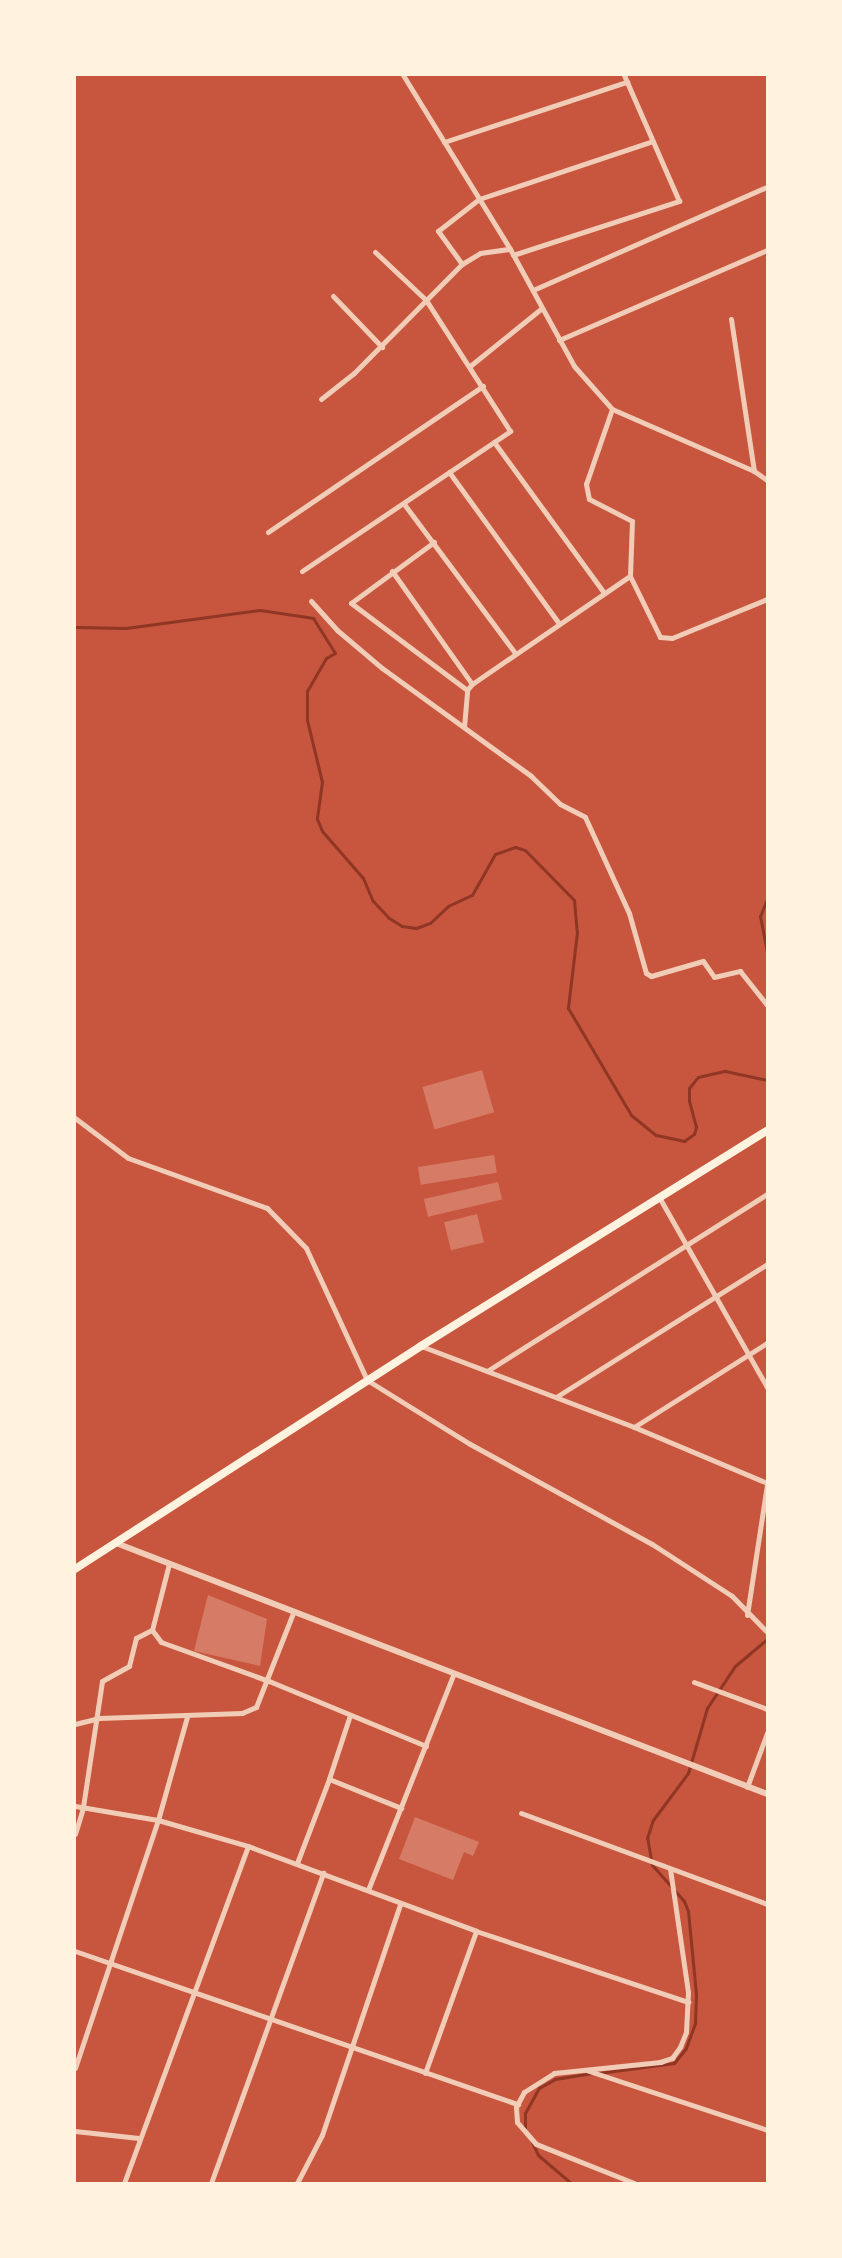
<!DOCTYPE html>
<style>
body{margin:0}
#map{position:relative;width:842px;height:2258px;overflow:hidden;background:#c8553d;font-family:"PT Sans",sans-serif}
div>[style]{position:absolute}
.stream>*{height:3px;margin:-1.5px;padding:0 1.5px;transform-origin:1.5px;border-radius:1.5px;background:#8f3625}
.building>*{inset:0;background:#d67c66;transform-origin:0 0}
.minor>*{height:5px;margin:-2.5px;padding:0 2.5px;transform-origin:2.5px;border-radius:2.5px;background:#f1ccb7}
.tertiary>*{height:6px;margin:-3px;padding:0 3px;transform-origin:3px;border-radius:3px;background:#f1ccb7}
.trunk>*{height:8px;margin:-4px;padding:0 4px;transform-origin:4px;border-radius:4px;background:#fff3e0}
span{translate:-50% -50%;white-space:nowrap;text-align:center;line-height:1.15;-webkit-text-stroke:5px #fff3e0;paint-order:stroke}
.frame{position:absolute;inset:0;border:76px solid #fff3e0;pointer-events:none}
</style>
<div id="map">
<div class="stream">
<div style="left:75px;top:627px;width:51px;rotate:1.1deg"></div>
<div style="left:126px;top:628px;width:135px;rotate:-7.7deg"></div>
<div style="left:260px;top:610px;width:54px;rotate:8.6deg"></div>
<div style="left:313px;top:618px;width:41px;rotate:57.8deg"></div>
<div style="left:335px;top:653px;width:10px;rotate:151deg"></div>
<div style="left:326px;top:658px;width:38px;rotate:120deg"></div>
<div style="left:307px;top:691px;width:29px;rotate:90deg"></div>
<div style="left:307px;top:720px;width:64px;rotate:76.4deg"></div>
<div style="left:322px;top:782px;width:37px;rotate:98deg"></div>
<div style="left:317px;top:819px;width:13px;rotate:67deg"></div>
<div style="left:322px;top:831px;width:62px;rotate:48.9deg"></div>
<div style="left:363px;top:878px;width:25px;rotate:67deg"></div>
<div style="left:373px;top:901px;width:23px;rotate:47deg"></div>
<div style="left:389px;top:918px;width:15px;rotate:32deg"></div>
<div style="left:402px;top:926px;width:14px;rotate:8deg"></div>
<div style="left:416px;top:928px;width:15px;rotate:-20deg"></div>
<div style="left:430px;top:923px;width:25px;rotate:-43deg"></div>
<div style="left:448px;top:906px;width:26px;rotate:-25deg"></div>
<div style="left:472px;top:895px;width:47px;rotate:-60.7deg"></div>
<div style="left:495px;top:854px;width:21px;rotate:-19deg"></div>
<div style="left:515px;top:847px;width:10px;rotate:17deg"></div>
<div style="left:525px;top:850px;width:70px;rotate:45.6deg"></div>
<div style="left:574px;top:900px;width:32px;rotate:85deg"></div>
<div style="left:577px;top:932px;width:77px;rotate:96.8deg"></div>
<div style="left:568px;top:1008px;width:124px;rotate:59.5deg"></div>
<div style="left:631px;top:1115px;width:32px;rotate:39deg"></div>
<div style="left:656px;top:1135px;width:29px;rotate:12deg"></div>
<div style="left:684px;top:1141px;width:12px;rotate:-35deg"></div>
<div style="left:694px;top:1134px;width:7px;rotate:-74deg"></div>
<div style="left:696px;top:1127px;width:28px;rotate:-105deg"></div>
<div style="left:689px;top:1100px;width:12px;rotate:-90deg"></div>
<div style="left:689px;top:1088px;width:14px;rotate:-51deg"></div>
<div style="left:698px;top:1077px;width:28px;rotate:-13deg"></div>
<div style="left:725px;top:1071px;width:43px;rotate:12.1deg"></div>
<div style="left:767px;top:899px;width:18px;rotate:112deg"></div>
<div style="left:760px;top:916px;width:37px;rotate:79deg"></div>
<div style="left:599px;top:2073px;width:76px;rotate:-7.6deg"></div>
<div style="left:674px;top:2063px;width:19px;rotate:-51deg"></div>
<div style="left:686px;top:2048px;width:27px;rotate:-70deg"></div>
<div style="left:695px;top:2023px;width:29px;rotate:-88deg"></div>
<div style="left:696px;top:1994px;width:83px;rotate:-95.5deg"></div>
<div style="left:688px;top:1911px;width:11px;rotate:-112deg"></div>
<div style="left:684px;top:1901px;width:48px;rotate:-131.6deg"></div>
<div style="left:652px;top:1865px;width:27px;rotate:-100deg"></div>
<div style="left:647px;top:1838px;width:19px;rotate:-72deg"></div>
<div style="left:653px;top:1820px;width:59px;rotate:-53.3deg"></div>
<div style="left:688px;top:1773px;width:68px;rotate:-73.7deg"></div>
<div style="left:707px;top:1708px;width:50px;rotate:-56.3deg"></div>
<div style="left:735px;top:1666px;width:42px;rotate:-40.2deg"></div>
<div style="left:525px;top:2128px;width:15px;rotate:-90deg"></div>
<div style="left:525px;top:2113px;width:29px;rotate:-61deg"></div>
<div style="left:539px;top:2088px;width:18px;rotate:-29deg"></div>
<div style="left:555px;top:2079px;width:38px;rotate:-9deg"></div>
<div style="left:532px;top:2142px;width:14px;rotate:65deg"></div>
<div style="left:538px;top:2155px;width:43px;rotate:40.3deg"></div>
</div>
<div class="building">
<div style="left:482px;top:1070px;width:44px;height:62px;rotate:74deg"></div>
<div style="left:494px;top:1155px;width:18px;height:77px;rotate:81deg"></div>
<div style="left:498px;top:1182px;width:18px;height:76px;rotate:77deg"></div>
<div style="left:477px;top:1214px;width:29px;height:34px;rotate:76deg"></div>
<div style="clip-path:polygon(208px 1595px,267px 1619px,260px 1666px,194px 1651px)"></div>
<div style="clip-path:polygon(415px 1817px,479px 1842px,473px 1856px,464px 1852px,453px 1880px,399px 1859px)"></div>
</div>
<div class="minor">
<div style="left:403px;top:75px;width:204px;rotate:58.4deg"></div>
<div style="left:510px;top:249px;width:133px;rotate:61.3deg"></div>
<div style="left:574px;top:366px;width:57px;rotate:48.5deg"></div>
<div style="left:612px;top:409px;width:155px;rotate:23.6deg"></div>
<div style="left:754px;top:471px;width:16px;rotate:35deg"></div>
<div style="left:444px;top:142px;width:193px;rotate:-18.2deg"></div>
<div style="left:513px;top:255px;width:175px;rotate:-18deg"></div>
<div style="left:679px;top:201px;width:137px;rotate:-113.6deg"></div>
<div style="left:462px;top:264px;width:41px;rotate:-126deg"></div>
<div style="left:438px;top:231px;width:52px;rotate:-38deg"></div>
<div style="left:479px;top:199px;width:183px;rotate:-18.4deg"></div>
<div style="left:533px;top:290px;width:256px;rotate:-23.8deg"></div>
<div style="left:333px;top:296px;width:71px;rotate:46.1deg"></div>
<div style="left:731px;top:319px;width:154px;rotate:81.4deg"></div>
<div style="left:559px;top:340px;width:227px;rotate:-23.4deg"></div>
<div style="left:470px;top:366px;width:92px;rotate:-38.9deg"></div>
<div style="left:321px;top:399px;width:42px;rotate:-38.2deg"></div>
<div style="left:354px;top:373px;width:153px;rotate:-45.3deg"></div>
<div style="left:462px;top:264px;width:21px;rotate:-31deg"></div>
<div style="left:480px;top:253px;width:30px;rotate:-8deg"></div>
<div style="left:612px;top:409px;width:79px;rotate:109.1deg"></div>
<div style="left:586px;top:484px;width:15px;rotate:79deg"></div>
<div style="left:589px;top:499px;width:48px;rotate:27.1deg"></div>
<div style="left:632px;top:521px;width:55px;rotate:92.1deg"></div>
<div style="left:630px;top:576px;width:68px;rotate:63.8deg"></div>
<div style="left:660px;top:637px;width:12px;rotate:5deg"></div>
<div style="left:672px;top:638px;width:103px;rotate:-22.3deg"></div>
<div style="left:494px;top:442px;width:187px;rotate:53.9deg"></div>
<div style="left:449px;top:472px;width:185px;rotate:54deg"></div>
<div style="left:404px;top:504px;width:186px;rotate:53.3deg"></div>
<div style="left:268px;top:532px;width:260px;rotate:-34.2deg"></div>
<div style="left:434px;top:542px;width:103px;rotate:143.7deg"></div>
<div style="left:351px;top:603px;width:145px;rotate:36.9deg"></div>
<div style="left:302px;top:571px;width:251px;rotate:-33.9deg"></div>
<div style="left:510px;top:431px;width:156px;rotate:-122.7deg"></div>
<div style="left:426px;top:300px;width:70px;rotate:-136.7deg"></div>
<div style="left:392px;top:571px;width:138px;rotate:54.7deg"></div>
<div style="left:311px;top:601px;width:39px;rotate:48deg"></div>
<div style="left:337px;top:630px;width:59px;rotate:40.2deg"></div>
<div style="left:382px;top:668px;width:184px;rotate:35.9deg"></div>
<div style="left:531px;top:776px;width:40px;rotate:44deg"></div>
<div style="left:560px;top:804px;width:28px;rotate:27deg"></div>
<div style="left:585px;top:817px;width:106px;rotate:65.4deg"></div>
<div style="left:629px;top:913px;width:62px;rotate:74.2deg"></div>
<div style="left:646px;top:973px;width:6px;rotate:31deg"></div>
<div style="left:651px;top:976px;width:54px;rotate:-16.1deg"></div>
<div style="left:703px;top:961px;width:19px;rotate:55deg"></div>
<div style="left:714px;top:977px;width:27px;rotate:-13deg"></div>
<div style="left:740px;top:971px;width:43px;rotate:51.5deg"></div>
<div style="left:464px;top:727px;width:37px;rotate:-85deg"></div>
<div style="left:467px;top:690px;width:8px;rotate:-50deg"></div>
<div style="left:472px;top:684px;width:191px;rotate:-34.4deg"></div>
<div style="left:75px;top:1118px;width:66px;rotate:37deg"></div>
<div style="left:128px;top:1158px;width:148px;rotate:19.8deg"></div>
<div style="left:267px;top:1208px;width:56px;rotate:45.7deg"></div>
<div style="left:306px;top:1248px;width:145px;rotate:65.2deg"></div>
<div style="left:367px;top:1380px;width:121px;rotate:31.9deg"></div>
<div style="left:470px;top:1444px;width:208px;rotate:28.8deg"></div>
<div style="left:652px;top:1544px;width:95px;rotate:33deg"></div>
<div style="left:732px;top:1596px;width:50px;rotate:45.8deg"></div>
<div style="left:659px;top:1197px;width:219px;rotate:60.4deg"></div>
<div style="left:421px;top:1346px;width:228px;rotate:20.8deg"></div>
<div style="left:634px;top:1427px;width:144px;rotate:22.8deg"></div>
<div style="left:487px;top:1371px;width:331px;rotate:-32.3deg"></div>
<div style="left:556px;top:1397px;width:249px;rotate:-32.2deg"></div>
<div style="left:634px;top:1427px;width:157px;rotate:-32.3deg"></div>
<div style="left:747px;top:1615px;width:132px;rotate:-81.3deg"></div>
<div style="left:152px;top:1630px;width:15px;rotate:53deg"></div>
<div style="left:161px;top:1642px;width:115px;rotate:19.9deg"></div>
<div style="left:269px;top:1681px;width:170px;rotate:22.5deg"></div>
<div style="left:694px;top:1682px;width:78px;rotate:20.3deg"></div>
<div style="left:350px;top:1715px;width:67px;rotate:108.2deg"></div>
<div style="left:329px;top:1779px;width:78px;rotate:21.9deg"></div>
<div style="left:75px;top:1724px;width:25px;rotate:-14deg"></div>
<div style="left:99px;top:1718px;width:143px;rotate:-2deg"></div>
<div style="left:242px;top:1713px;width:15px;rotate:-23deg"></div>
<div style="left:256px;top:1707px;width:101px;rotate:-68.5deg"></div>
<div style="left:747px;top:1787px;width:58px;rotate:-69.7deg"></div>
<div style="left:75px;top:1806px;width:84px;rotate:9.6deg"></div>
<div style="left:158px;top:1820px;width:94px;rotate:16.1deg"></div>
<div style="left:248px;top:1846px;width:243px;rotate:20.4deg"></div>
<div style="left:476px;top:1931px;width:224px;rotate:18.5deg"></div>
<div style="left:521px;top:1813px;width:262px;rotate:20.3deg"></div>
<div style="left:75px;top:1834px;width:28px;rotate:-73deg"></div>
<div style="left:83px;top:1807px;width:127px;rotate:-81.4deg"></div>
<div style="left:102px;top:1681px;width:31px;rotate:-29deg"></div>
<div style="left:129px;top:1666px;width:29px;rotate:-76deg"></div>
<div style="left:136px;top:1638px;width:18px;rotate:-27deg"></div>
<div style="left:152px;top:1630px;width:68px;rotate:-75.6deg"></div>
<div style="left:297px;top:1863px;width:90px;rotate:-69.1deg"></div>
<div style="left:368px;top:1890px;width:233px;rotate:-68.4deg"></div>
<div style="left:75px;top:1951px;width:469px;rotate:19.1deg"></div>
<div style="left:75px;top:2068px;width:262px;rotate:-71.5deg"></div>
<div style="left:158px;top:1820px;width:107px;rotate:-74.3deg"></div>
<div style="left:586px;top:2070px;width:191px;rotate:18.3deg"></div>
<div style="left:425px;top:2073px;width:151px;rotate:-70.2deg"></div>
<div style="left:75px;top:2131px;width:64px;rotate:6.2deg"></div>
<div style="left:124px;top:2183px;width:359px;rotate:-69.8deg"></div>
<div style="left:211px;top:2183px;width:330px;rotate:-70.1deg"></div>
<div style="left:297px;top:2183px;width:54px;rotate:-62.5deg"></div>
<div style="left:322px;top:2135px;width:244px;rotate:-71.3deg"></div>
<div style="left:634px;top:2183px;width:105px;rotate:-158.3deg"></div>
<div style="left:536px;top:2144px;width:29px;rotate:-131deg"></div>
<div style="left:517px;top:2122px;width:15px;rotate:-94deg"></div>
<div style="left:516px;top:2107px;width:17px;rotate:-62deg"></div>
<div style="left:524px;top:2092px;width:36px;rotate:-32deg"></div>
<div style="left:554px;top:2073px;width:107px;rotate:-5.9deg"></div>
<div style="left:660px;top:2062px;width:13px;rotate:-18deg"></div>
<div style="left:672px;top:2058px;width:14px;rotate:-54deg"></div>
<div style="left:680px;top:2047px;width:16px;rotate:-68deg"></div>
<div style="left:686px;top:2032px;width:40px;rotate:-87.1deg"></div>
<div style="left:688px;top:1992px;width:124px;rotate:-98.3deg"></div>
</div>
<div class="tertiary">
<div style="left:116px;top:1543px;width:698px;rotate:21.08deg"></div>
</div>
<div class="trunk">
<div style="left:75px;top:1569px;width:412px;rotate:-32.8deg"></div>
<div style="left:421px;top:1346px;width:407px;rotate:-31.9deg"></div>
</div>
<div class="frame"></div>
</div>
